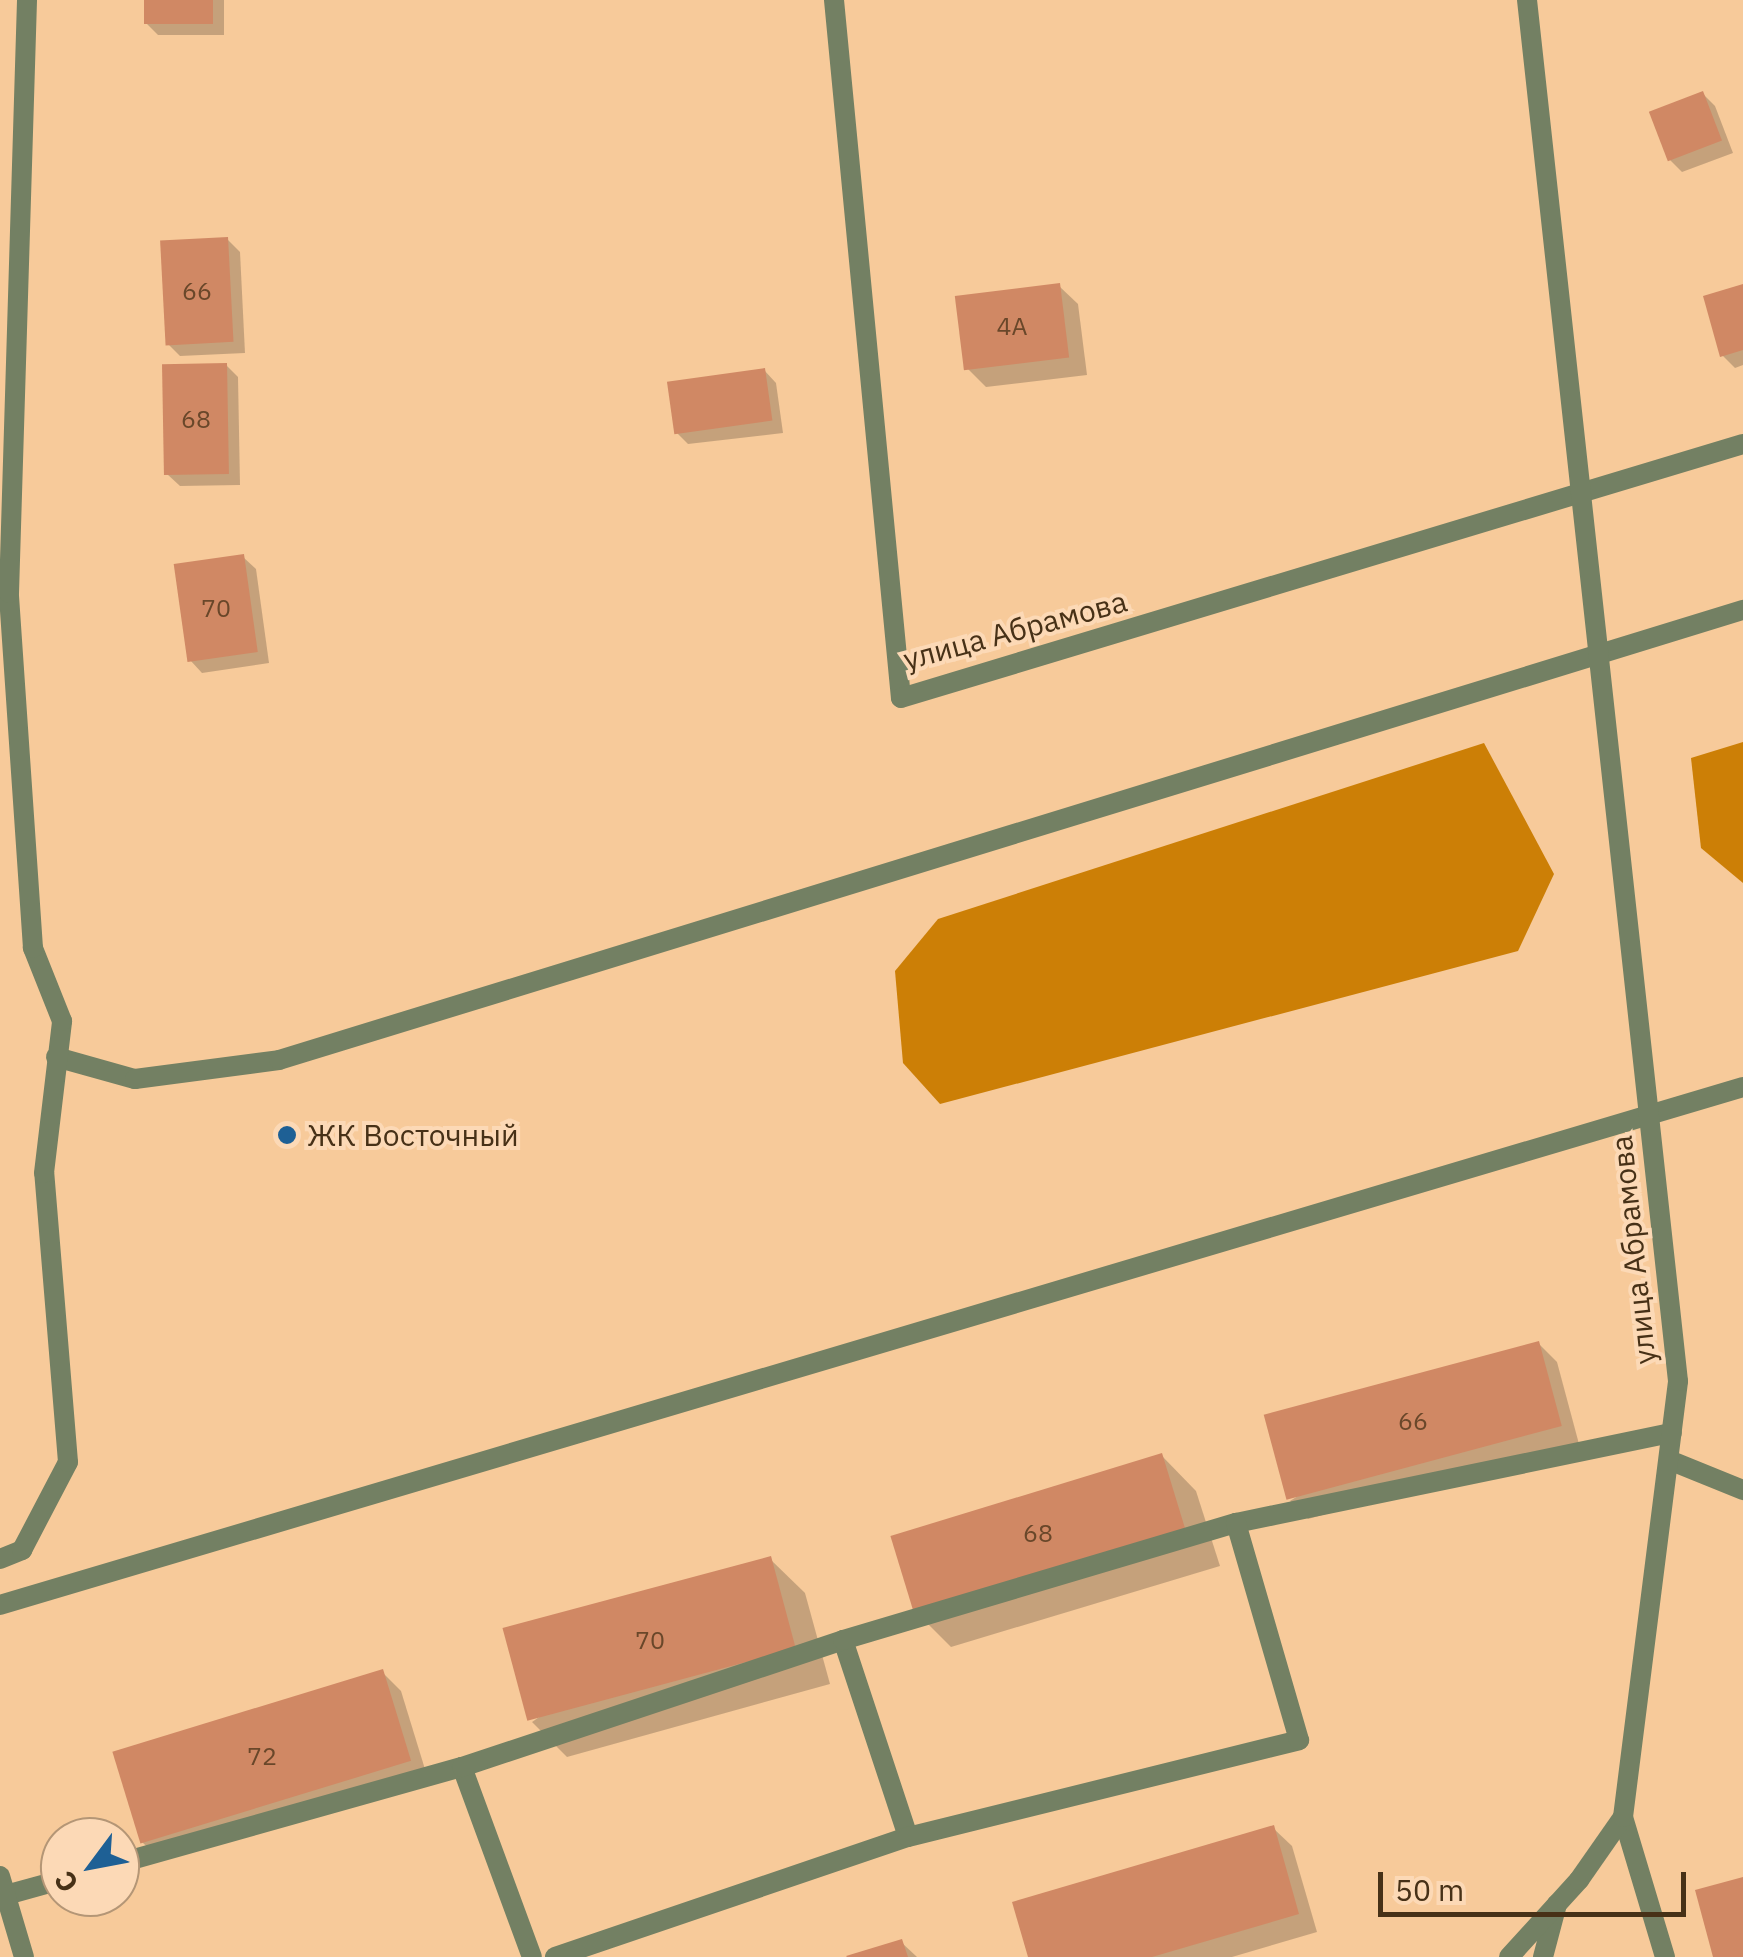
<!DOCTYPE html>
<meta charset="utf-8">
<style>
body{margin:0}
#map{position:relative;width:1743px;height:1957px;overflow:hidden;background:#f7ca9a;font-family:"IBM Plex Sans",sans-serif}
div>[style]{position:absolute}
.forest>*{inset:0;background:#cc7f06}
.shadow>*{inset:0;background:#0003}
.building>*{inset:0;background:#d08864;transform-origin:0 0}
.lane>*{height:20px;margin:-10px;padding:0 10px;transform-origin:10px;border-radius:10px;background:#738063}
.street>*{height:20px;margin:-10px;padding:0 10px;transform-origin:10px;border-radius:10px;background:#738063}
.dots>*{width:28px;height:28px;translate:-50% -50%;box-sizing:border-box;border:5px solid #fcd9b6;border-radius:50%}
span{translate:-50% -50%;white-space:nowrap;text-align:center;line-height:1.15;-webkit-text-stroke:8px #fcd9b6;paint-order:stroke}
.number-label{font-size:25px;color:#69472a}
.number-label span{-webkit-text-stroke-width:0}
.street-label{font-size:30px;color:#473117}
.poi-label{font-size:30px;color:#473117}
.left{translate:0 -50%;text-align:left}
.north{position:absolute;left:40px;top:1817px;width:100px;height:100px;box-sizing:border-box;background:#fcd9b6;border:2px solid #b49676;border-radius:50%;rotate:238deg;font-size:28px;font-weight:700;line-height:40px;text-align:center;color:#473117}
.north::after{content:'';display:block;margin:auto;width:35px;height:45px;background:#1e6095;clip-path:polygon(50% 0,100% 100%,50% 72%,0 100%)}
.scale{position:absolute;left:1378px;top:1872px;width:308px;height:45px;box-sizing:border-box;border:5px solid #473117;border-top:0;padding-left:12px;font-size:30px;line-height:35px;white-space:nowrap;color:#473117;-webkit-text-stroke:8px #fcd9b6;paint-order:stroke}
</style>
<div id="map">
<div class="forest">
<div style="clip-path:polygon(1743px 742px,1743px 883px,1701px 848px,1691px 758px)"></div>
<div style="clip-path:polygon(1484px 743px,1554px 874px,1518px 951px,940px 1104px,903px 1063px,895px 971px,938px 919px)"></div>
</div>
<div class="shadow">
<div style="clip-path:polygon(146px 0,224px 0,224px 35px,158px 35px,146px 23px)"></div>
<div style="clip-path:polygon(1703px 94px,1715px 106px,1733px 153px,1682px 172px,1670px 160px)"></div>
<div style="clip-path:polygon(228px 240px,240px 252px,245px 353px,180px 356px,168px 344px)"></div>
<div style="clip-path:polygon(1059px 286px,1078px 304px,1087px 375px,986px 387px,967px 368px)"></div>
<div style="clip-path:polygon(1743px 287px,1743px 365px,1735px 368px,1722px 355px)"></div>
<div style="clip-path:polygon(226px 365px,238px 377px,240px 485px,180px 486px,167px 474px)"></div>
<div style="clip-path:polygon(764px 370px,776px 383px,783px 433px,688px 444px,676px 432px)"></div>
<div style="clip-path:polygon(243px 557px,256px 569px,269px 663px,202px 673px,190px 660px)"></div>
<div style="clip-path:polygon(1538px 1343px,1557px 1362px,1579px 1444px,1308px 1519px,1290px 1501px)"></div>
<div style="clip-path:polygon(1162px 1456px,1196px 1491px,1220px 1566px,951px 1647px,916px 1612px)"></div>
<div style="clip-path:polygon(770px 1559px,805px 1593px,830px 1684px,567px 1757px,532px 1722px)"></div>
<div style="clip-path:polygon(382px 1672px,401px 1691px,428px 1779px,161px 1860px,142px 1842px)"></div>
<div style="clip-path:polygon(1273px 1828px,1292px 1846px,1317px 1932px,1232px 1957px,1030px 1957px)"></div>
<div style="clip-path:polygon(901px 1942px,917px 1957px,852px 1957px)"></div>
</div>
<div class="building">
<div style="left:144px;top:0;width:69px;height:24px"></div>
<div style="left:1703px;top:91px;width:53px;height:58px;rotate:69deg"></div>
<div style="left:228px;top:237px;width:105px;height:68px;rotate:87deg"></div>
<div style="left:1060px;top:283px;width:75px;height:106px;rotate:83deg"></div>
<div style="clip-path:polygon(1743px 284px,1743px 350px,1720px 357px,1703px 296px)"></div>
<div style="left:227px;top:363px;width:111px;height:65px;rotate:89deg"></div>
<div style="left:765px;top:368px;width:53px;height:99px;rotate:82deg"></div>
<div style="left:244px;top:554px;width:99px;height:71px;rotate:82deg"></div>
<div style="left:1539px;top:1341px;width:88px;height:285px;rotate:75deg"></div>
<div style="left:1162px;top:1453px;width:83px;height:284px;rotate:73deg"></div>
<div style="left:771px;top:1556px;width:96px;height:278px;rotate:75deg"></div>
<div style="left:383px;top:1669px;width:96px;height:283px;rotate:73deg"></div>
<div style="clip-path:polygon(1274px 1825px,1299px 1914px,1152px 1957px,1028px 1957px,1012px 1902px)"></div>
<div style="clip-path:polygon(1743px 1877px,1743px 1957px,1713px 1957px,1695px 1890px)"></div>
<div style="clip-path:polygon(902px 1939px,908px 1957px,847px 1957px,846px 1956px)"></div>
</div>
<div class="lane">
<div style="left:1669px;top:1460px;width:80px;rotate:22.1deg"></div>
<div style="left:843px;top:1640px;width:207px;rotate:71.7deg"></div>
<div style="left:462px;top:1767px;width:202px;rotate:69.8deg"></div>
<div style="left:1623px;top:1817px;width:146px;rotate:73.3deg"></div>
<div style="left:120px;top:1863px;width:355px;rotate:-15.7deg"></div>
<div style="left:462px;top:1767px;width:402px;rotate:-18.4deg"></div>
<div style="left:843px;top:1640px;width:410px;rotate:-16.6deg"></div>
<div style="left:1236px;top:1523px;width:445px;rotate:-11.7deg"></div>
<div style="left:6px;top:1895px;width:56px;rotate:-15.5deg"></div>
<div style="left:555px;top:1957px;width:373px;rotate:-18.8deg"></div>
<div style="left:908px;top:1837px;width:403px;rotate:-13.9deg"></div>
<div style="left:1299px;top:1740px;width:226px;rotate:-106.2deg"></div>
<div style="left:1543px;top:1957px;width:55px;rotate:-75.2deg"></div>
</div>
<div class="street">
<div style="left:834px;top:0;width:701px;rotate:84.52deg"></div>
<div style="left:901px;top:698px;width:879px;rotate:-16.79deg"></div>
<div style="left:56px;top:1057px;width:82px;rotate:15.6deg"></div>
<div style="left:135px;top:1079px;width:145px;rotate:-7.5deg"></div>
<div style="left:279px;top:1060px;width:1532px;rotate:-17.09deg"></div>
<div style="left:0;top:1559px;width:24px;rotate:-22deg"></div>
<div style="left:22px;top:1550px;width:99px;rotate:-62.4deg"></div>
<div style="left:68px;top:1462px;width:290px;rotate:-94.7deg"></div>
<div style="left:44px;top:1173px;width:153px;rotate:-83.2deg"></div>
<div style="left:62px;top:1021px;width:79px;rotate:-111.7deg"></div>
<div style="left:33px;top:948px;width:356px;rotate:-93.9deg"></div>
<div style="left:9px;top:593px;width:593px;rotate:-88.26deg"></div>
<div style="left:0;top:1605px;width:1818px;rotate:-16.55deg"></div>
<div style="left:0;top:1876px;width:84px;rotate:73.5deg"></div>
<div style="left:1509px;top:1957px;width:104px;rotate:-47.7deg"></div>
<div style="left:1579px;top:1880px;width:77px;rotate:-55.1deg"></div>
<div style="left:1623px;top:1817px;width:439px;rotate:-82.8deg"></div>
<div style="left:1678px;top:1381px;width:1389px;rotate:-96.24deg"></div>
</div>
<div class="dots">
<div style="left:287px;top:1135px;background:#1e6095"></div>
</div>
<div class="number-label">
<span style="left:197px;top:291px">66</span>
<span style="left:1012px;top:326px">4А</span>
<span style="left:196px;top:419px">68</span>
<span style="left:216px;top:608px">70</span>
<span style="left:1413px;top:1421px">66</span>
<span style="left:1038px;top:1533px">68</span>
<span style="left:650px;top:1640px">70</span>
<span style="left:262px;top:1756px">72</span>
</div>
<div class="street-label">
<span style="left:1015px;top:630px;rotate:-15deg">улица Абрамова</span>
<span style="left:1633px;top:1250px;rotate:-96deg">улица Абрамова</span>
</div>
<div class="poi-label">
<span class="left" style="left:307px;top:1135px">ЖК Восточный</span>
</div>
<div class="north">С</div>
<div class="scale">50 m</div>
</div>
